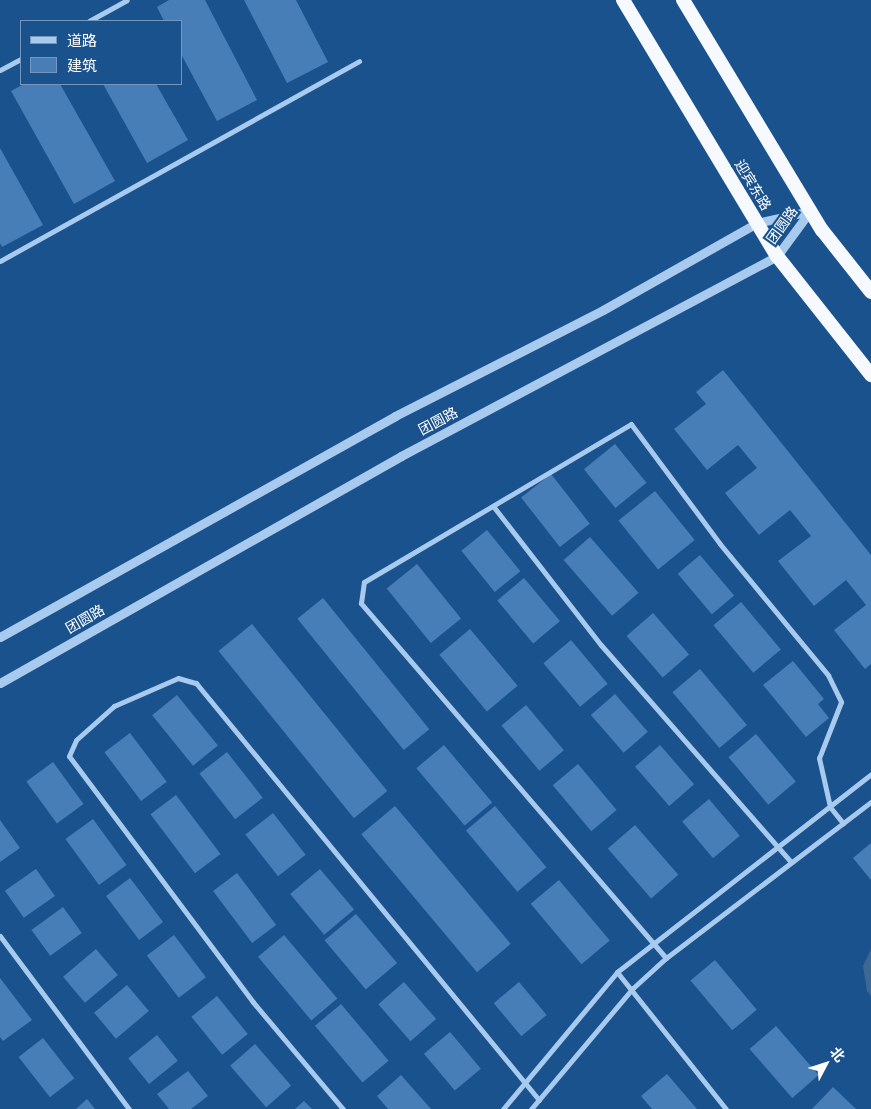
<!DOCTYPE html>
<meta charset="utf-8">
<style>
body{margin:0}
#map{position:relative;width:871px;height:1109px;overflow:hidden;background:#1a528e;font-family:"Public Sans","Noto Sans SC",sans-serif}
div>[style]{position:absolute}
.water>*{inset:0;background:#3e6792}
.building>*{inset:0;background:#477eb8;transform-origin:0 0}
.minor>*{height:5px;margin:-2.5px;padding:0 2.5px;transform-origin:2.5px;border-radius:2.5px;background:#a7caee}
.tertiary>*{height:9px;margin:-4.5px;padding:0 4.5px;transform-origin:4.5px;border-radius:4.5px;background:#a7caee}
.trunk>*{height:14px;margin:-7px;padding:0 7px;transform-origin:7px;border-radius:7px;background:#f6faff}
span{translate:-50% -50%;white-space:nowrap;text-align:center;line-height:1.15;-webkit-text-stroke:4.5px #1a528e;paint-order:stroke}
.street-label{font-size:14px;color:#fff}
.legend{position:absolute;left:20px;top:20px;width:162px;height:65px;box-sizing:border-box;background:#1a528e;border:1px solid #7697bb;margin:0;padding:6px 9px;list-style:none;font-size:15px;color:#fff}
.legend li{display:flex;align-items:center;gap:10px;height:25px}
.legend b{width:25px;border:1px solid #7697bb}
.north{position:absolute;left:801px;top:1039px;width:50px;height:50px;-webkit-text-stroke:4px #1a528e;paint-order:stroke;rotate:50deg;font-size:14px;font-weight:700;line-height:20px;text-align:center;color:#fff}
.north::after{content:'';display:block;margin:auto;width:18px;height:22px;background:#fff;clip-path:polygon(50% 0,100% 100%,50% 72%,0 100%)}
</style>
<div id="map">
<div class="water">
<div style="clip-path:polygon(871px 949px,871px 996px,867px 991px,863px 966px)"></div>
</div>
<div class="building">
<div style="clip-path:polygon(169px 0,205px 0,257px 100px,217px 121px,181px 54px,181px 21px,164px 21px,157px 7px)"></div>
<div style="clip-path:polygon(244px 0,296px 0,328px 62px,287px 83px)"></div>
<div style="clip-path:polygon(24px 84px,60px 84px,115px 181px,74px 204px,11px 91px)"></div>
<div style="clip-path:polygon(103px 84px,156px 84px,188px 140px,147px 163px)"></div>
<div style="clip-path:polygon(0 148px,43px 225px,2px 247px,0 243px)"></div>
<div style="clip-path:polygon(723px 370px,871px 555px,871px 664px,865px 669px,834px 630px,866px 605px,846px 580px,814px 606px,778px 561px,811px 536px,790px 510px,759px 535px,725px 493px,757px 468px,738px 445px,707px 470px,674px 429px,706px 404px,696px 392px)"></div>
<div style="left:615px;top:444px;width:50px;height:40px;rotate:51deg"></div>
<div style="left:551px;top:474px;width:63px;height:38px;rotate:52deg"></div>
<div style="left:655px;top:491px;width:63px;height:47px;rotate:51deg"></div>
<div style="left:487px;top:530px;width:53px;height:33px;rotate:51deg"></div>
<div style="left:590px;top:537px;width:74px;height:35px;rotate:49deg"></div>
<div style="left:700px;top:555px;width:53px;height:29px;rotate:50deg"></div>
<div style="left:417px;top:564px;width:70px;height:39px;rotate:51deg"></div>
<div style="left:524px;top:578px;width:56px;height:35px;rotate:50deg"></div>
<div style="left:323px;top:598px;width:169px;height:33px;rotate:51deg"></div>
<div style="left:741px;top:602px;width:62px;height:36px;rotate:50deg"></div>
<div style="left:653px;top:613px;width:55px;height:35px;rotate:49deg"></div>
<div style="left:252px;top:624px;width:215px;height:43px;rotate:51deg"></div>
<div style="left:470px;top:629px;width:74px;height:40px;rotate:50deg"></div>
<div style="left:571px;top:640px;width:57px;height:36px;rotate:50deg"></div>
<div style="clip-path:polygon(793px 661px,824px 699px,818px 704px,829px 718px,806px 737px,763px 685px)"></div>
<div style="left:700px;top:669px;width:73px;height:36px;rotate:50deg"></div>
<div style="left:615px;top:694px;width:50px;height:32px;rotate:49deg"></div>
<div style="left:177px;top:695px;width:65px;height:32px;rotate:51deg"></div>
<div style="left:526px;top:705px;width:59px;height:32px;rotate:50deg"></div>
<div style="left:130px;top:733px;width:61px;height:32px;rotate:53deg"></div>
<div style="left:756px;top:734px;width:62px;height:36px;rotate:50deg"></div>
<div style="left:444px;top:745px;width:75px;height:36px;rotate:50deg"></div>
<div style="left:660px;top:745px;width:52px;height:33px;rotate:49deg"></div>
<div style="left:227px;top:752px;width:58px;height:35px;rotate:52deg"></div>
<div style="left:53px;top:762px;width:52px;height:33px;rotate:54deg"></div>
<div style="left:578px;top:764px;width:60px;height:33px;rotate:50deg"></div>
<div style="left:176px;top:795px;width:74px;height:32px;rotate:53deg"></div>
<div style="left:709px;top:799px;width:48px;height:35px;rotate:50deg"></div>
<div style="left:395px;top:806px;width:180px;height:44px;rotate:50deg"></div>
<div style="left:495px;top:806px;width:80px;height:38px;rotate:50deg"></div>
<div style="left:273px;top:813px;width:53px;height:35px;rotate:52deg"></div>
<div style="left:93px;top:819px;width:57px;height:34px;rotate:54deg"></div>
<div style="clip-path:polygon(0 820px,20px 848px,0 862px)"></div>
<div style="left:635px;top:825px;width:66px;height:36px;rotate:49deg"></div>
<div style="clip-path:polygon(871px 843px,871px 880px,853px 858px)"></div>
<div style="left:36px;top:869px;width:33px;height:38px;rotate:55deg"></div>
<div style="left:320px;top:869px;width:53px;height:39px;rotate:50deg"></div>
<div style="left:237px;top:873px;width:65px;height:30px;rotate:53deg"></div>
<div style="left:130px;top:878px;width:55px;height:30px;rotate:53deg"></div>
<div style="left:559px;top:880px;width:79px;height:37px;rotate:50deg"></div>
<div style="left:63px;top:907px;width:32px;height:39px;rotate:54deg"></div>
<div style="left:356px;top:914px;width:64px;height:41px;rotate:50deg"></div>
<div style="left:174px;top:935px;width:53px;height:34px;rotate:53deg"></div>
<div style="left:284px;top:935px;width:83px;height:34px;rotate:50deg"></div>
<div style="left:96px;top:949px;width:34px;height:43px;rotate:50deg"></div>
<div style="left:715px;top:960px;width:65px;height:32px;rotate:50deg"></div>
<div style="clip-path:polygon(0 978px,32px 1020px,3px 1041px,0 1037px)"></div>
<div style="left:404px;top:982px;width:49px;height:34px;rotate:49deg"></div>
<div style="left:519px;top:982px;width:43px;height:33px;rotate:50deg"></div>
<div style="left:127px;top:985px;width:34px;height:43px;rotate:50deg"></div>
<div style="left:217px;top:996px;width:49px;height:33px;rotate:51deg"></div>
<div style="left:341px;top:1004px;width:74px;height:34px;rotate:50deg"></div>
<div style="left:776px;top:1026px;width:65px;height:35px;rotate:49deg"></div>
<div style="left:450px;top:1032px;width:48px;height:34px;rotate:50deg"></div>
<div style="left:157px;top:1035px;width:33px;height:37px;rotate:51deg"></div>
<div style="left:43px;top:1038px;width:51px;height:31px;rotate:52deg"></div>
<div style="left:255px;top:1044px;width:55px;height:33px;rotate:49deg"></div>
<div style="clip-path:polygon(188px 1071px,208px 1096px,191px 1109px,169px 1109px,157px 1094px)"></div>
<div style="clip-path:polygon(667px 1074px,697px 1109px,652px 1109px,641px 1096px)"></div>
<div style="clip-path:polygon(401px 1075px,431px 1109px,388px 1109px,377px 1096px)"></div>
<div style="clip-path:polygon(833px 1087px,856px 1109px,812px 1109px)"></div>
<div style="clip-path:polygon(87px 1099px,95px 1109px,76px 1109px)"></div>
<div style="clip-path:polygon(304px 1101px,312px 1109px,295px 1109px)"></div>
</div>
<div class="minor">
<div style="left:89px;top:21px;width:43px;rotate:-28.9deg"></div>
<div style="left:0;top:70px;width:24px;rotate:-28deg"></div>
<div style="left:0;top:261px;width:411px;rotate:-29.1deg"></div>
<div style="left:493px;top:506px;width:176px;rotate:52.2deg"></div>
<div style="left:601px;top:645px;width:288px;rotate:48.8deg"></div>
<div style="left:0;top:936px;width:216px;rotate:53.3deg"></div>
<div style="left:666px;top:958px;width:468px;rotate:-130.7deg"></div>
<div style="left:361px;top:603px;width:21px;rotate:-82deg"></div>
<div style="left:364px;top:582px;width:310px;rotate:-30.6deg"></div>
<div style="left:631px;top:424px;width:149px;rotate:53.4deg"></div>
<div style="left:720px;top:544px;width:170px;rotate:50.5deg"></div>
<div style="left:828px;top:675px;width:30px;rotate:64deg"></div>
<div style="left:841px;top:702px;width:60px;rotate:111.4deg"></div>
<div style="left:819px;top:758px;width:50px;rotate:77.3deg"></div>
<div style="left:830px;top:807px;width:21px;rotate:51deg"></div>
<div style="left:617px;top:972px;width:175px;rotate:51.5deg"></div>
<div style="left:343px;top:1109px;width:140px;rotate:-130.1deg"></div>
<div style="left:253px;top:1002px;width:307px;rotate:-126.8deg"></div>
<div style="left:69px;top:756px;width:17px;rotate:-66deg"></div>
<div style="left:76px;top:740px;width:51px;rotate:-41.8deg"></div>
<div style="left:114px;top:706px;width:70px;rotate:-23.6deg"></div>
<div style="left:178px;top:678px;width:19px;rotate:16deg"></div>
<div style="left:196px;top:683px;width:540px;rotate:50.56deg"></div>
<div style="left:503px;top:1109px;width:178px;rotate:-50.2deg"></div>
<div style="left:617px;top:972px;width:322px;rotate:-37.9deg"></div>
<div style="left:531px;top:1109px;width:158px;rotate:-49.9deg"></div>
<div style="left:633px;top:988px;width:45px;rotate:-42.3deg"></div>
<div style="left:666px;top:958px;width:258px;rotate:-37.3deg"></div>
</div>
<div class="tertiary">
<div style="left:0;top:637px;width:453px;rotate:-29.2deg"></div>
<div style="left:395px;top:416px;width:233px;rotate:-27deg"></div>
<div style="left:603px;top:310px;width:177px;rotate:-29.5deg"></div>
<div style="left:757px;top:223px;width:54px;rotate:-12.8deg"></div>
<div style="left:0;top:683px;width:461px;rotate:-29.5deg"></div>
<div style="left:401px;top:456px;width:426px;rotate:-28deg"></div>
<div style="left:777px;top:256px;width:56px;rotate:-53.7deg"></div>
</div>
<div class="trunk">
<div style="left:623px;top:0;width:299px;rotate:59deg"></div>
<div style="left:777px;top:256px;width:152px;rotate:51.7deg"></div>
<div style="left:683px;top:0;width:269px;rotate:58.9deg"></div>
<div style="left:822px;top:230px;width:79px;rotate:51.7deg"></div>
</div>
<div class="street-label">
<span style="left:753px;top:185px;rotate:59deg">迎宾东路</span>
<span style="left:782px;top:225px;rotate:-54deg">团圆路</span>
<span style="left:438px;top:421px;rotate:-28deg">团圆路</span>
<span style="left:85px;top:619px;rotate:-30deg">团圆路</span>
</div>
<ul class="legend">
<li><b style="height:6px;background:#a7caee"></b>道路</li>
<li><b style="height:14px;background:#477eb8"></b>建筑</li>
</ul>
<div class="north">北</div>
</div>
